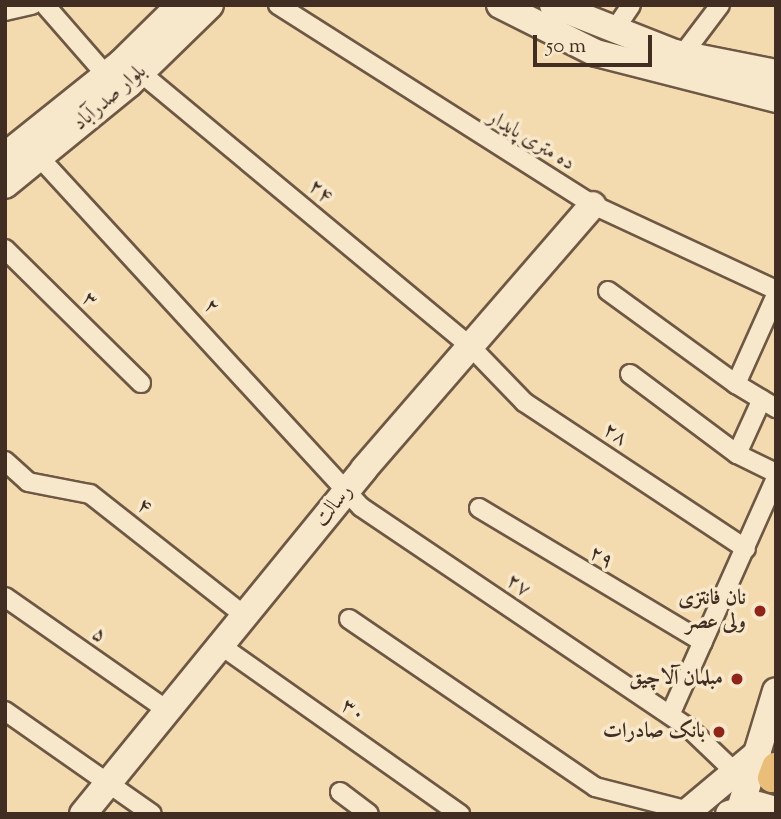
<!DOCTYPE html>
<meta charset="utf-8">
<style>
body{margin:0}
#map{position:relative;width:781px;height:819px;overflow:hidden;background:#f4dbaf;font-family:"Sorts Mill Goudy",Amiri,serif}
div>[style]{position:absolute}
.roads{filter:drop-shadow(2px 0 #6e5845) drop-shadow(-2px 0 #6e5845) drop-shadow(0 2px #6e5845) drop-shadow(0 -2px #6e5845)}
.street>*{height:18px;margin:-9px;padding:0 9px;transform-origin:9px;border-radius:9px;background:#f8e8cb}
.secondary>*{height:26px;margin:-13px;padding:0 13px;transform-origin:13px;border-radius:13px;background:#f8e8cb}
.primary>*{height:28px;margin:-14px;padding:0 14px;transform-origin:14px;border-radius:14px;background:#eabe78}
.dots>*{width:19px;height:19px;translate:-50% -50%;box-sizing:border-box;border:4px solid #f8e8cb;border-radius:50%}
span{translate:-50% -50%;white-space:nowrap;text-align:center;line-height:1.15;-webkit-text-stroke:7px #f8e8cb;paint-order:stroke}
.street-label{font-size:21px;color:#412d22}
.poi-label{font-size:21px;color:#412d22;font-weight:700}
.right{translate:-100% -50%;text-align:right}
.frame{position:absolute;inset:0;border:7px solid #412d22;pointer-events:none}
.scale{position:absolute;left:533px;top:35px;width:119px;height:32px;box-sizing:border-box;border:4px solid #412d22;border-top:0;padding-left:9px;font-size:21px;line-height:24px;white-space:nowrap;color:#412d22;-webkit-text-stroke:5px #f8e8cb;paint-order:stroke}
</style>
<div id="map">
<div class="roads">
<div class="street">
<div style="left:45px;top:5px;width:93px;rotate:48.9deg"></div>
<div style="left:278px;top:5px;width:373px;rotate:32.4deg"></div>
<div style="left:593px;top:205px;width:202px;rotate:24.9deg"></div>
<div style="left:5px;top:11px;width:28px;rotate:-13deg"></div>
<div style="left:613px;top:32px;width:32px;rotate:-56deg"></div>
<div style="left:683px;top:54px;width:61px;rotate:-52.9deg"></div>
<div style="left:141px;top:73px;width:428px;rotate:39.7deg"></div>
<div style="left:470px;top:346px;width:78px;rotate:46deg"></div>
<div style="left:524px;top:402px;width:266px;rotate:33.5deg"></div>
<div style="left:40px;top:158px;width:474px;rotate:47.4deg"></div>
<div style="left:361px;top:507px;width:398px;rotate:34deg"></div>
<div style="left:691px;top:730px;width:61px;rotate:43.7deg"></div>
<div style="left:5px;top:249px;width:191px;rotate:44.6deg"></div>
<div style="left:608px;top:291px;width:158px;rotate:36deg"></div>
<div style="left:776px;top:295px;width:98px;rotate:114.2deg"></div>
<div style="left:736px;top:384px;width:47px;rotate:31deg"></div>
<div style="left:630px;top:374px;width:134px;rotate:36.8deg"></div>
<div style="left:737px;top:454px;width:43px;rotate:26deg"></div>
<div style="left:737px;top:454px;width:60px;rotate:-65.6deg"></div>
<div style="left:5px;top:461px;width:31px;rotate:42deg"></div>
<div style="left:28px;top:482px;width:63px;rotate:11deg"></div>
<div style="left:90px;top:494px;width:196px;rotate:38.2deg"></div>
<div style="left:479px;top:508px;width:261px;rotate:30.9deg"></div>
<div style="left:5px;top:597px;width:198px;rotate:34.9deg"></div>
<div style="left:349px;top:619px;width:298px;rotate:34.3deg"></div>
<div style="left:595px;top:787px;width:97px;rotate:14.3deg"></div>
<div style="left:220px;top:645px;width:294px;rotate:35.2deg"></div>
<div style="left:5px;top:711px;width:179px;rotate:35deg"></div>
<div style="left:670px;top:715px;width:260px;rotate:-65.9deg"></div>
<div style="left:340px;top:792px;width:36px;rotate:37deg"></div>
</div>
<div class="secondary">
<div style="left:500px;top:5px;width:107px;rotate:26.6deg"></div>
<div style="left:596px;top:53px;width:186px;rotate:14.3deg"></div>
<div style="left:553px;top:5px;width:131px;rotate:21.5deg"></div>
<div style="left:675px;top:53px;width:103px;rotate:11.2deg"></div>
<div style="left:5px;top:156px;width:149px;rotate:-38.7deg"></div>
<div style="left:121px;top:63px;width:83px;rotate:-44.5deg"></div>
<div style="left:5px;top:185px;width:160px;rotate:-39.2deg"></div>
<div style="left:129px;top:84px;width:113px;rotate:-44.3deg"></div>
<div style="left:741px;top:806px;width:120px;rotate:-73.1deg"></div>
<div style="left:83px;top:814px;width:445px;rotate:-50.8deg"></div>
<div style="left:364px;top:469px;width:349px;rotate:-49.1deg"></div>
<div style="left:685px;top:814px;width:95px;rotate:-39.9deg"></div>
<div style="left:729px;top:814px;width:30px;rotate:-17deg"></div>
<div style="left:758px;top:805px;width:19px;rotate:16deg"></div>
</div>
<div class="primary">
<div style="left:772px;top:778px;width:12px;rotate:-70deg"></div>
</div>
</div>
<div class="dots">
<div style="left:760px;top:611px;background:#8f2418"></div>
<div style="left:737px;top:679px;background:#8f2418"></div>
<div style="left:719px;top:732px;background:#8f2418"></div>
</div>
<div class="street-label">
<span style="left:110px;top:98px;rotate:-41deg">بلوار صدرآباد</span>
<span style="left:531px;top:141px;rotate:31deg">ده متری پایدار</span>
<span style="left:320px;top:192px;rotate:40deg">۲۴</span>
<span style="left:89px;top:300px;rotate:45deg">۳</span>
<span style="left:211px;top:307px;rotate:47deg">۲</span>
<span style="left:615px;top:435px;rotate:34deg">۲۸</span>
<span style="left:334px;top:506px;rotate:-51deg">رسالت</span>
<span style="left:144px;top:507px;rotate:38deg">۴</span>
<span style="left:601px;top:558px;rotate:30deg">۲۹</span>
<span style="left:518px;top:586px;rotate:34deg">۲۷</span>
<span style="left:99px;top:635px;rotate:35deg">۵</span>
<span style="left:353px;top:711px;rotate:35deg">۳۰</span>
</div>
<div class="poi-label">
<span class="right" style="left:746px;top:611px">نان فانتزی<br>ولی عصر</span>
<span class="right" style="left:723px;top:679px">مبلمان آلاچیق</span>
<span class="right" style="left:705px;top:732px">بانک صادرات</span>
</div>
<div class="frame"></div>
<div class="scale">50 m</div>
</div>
